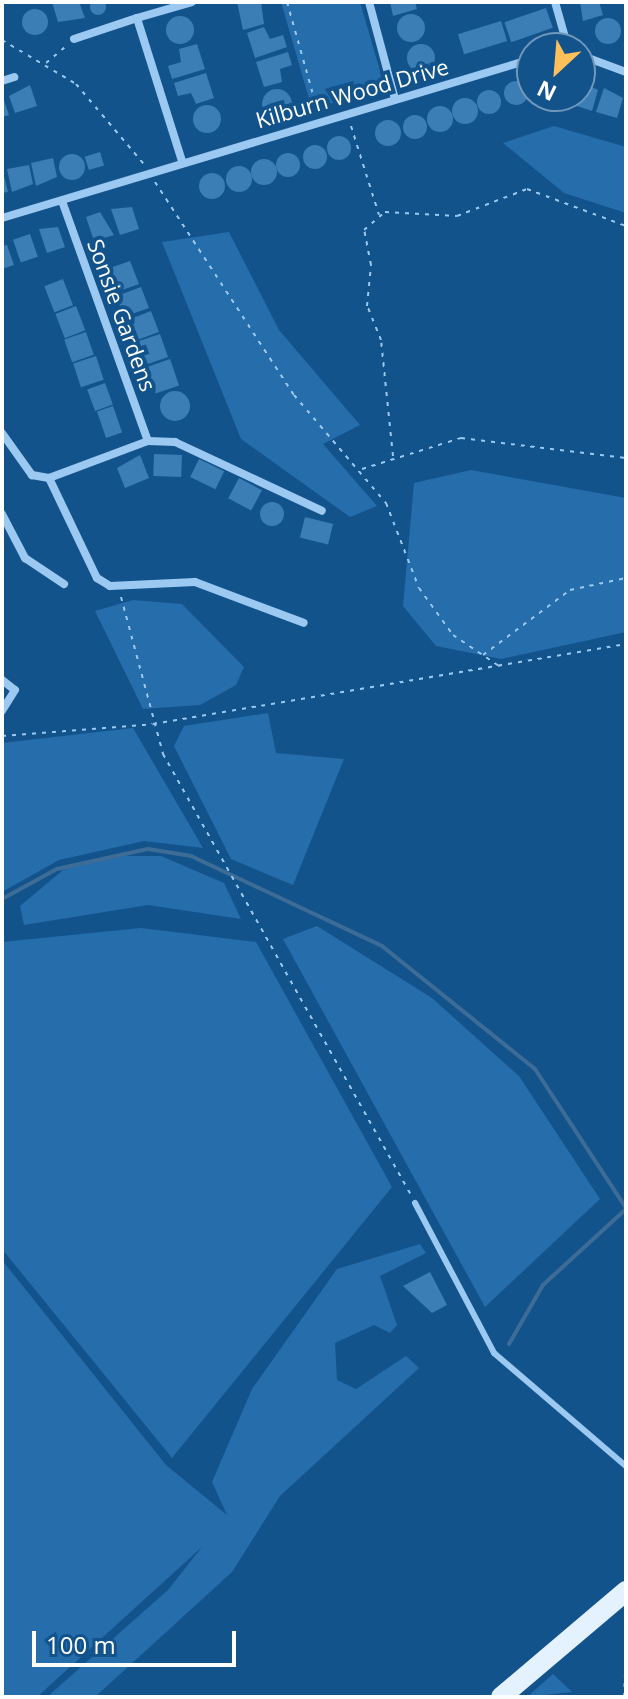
<!DOCTYPE html>
<style>
body{margin:0}
#map{position:relative;width:628px;height:1699px;overflow:hidden;background:#13538c;font-family:"Open Sans",sans-serif}
div>[style]{position:absolute}
.green>*{inset:0;background:#256dab}
.stream>*{height:4px;margin:-2px;padding:0 2px;transform-origin:2px;border-radius:2px;background:#3d6c96}
.building>*{inset:0;background:#3b7db5;transform-origin:0 0}
.round{border-radius:50%}
.path>*{height:2px;margin-top:-1px;transform-origin:0;background:repeating-linear-gradient(90deg,#9bc9f1 0 4px,transparent 0 10px)}
.lane>*{height:6px;margin:-3px;padding:0 3px;transform-origin:3px;border-radius:3px;background:#9bc9f1}
.street>*{height:8px;margin:-4px;padding:0 4px;transform-origin:4px;border-radius:4px;background:#9bc9f1}
.primary>*{height:20px;margin:-10px;padding:0 10px;transform-origin:10px;border-radius:10px;background:#e4f1ff}
span{translate:-50% -50%;white-space:nowrap;text-align:center;line-height:1.15;-webkit-text-stroke:8px #13538c;paint-order:stroke}
.street-label{font-size:22px;color:#fff}
.frame{position:absolute;inset:0;border:4px solid #fff;pointer-events:none}
.north{position:absolute;left:516px;top:32px;width:80px;height:80px;box-sizing:border-box;background:#13538c;border:2px solid #7198ba;border-radius:50%;rotate:206deg;font-size:22px;font-weight:700;line-height:32px;text-align:center;color:#fff}
.north::after{content:'';display:block;margin:auto;width:28px;height:36px;background:#ffc05a;clip-path:polygon(50% 0,100% 100%,50% 72%,0 100%)}
.scale{position:absolute;left:32px;top:1631px;width:204px;height:36px;box-sizing:border-box;border:4px solid #fff;border-top:0;padding-left:10px;font-size:24px;line-height:28px;white-space:nowrap;color:#fff;-webkit-text-stroke:6px #13538c;paint-order:stroke}
</style>
<div id="map">
<div class="green">
<div style="clip-path:polygon(281px 2px,360px 2px,385px 88px,312px 109px)"></div>
<div style="clip-path:polygon(554px 126px,626px 147px,626px 213px,564px 193px,503px 143px)"></div>
<div style="clip-path:polygon(229px 232px,279px 330px,360px 425px,323px 444px,377px 506px,350px 517px,241px 439px,162px 242px)"></div>
<div style="clip-path:polygon(471px 470px,626px 498px,626px 632px,501px 659px,436px 646px,403px 606px,414px 483px)"></div>
<div style="clip-path:polygon(133px 600px,182px 604px,244px 667px,236px 685px,200px 705px,143px 709px,95px 611px)"></div>
<div style="clip-path:polygon(268px 713px,276px 753px,344px 759px,293px 885px,231px 859px,174px 746px,184px 726px)"></div>
<div style="clip-path:polygon(133px 728px,203px 848px,144px 841px,59px 860px,2px 892px,2px 743px)"></div>
<div style="clip-path:polygon(116px 856px,161px 856px,224px 883px,241px 919px,148px 905px,24px 925px,20px 906px,63px 870px)"></div>
<div style="clip-path:polygon(317px 926px,432px 998px,519px 1076px,600px 1199px,485px 1307px,283px 939px)"></div>
<div style="clip-path:polygon(141px 928px,256px 942px,392px 1187px,172px 1458px,2px 1249px,2px 942px)"></div>
<div style="clip-path:polygon(420px 1244px,426px 1253px,380px 1276px,397px 1325px,390px 1333px,374px 1325px,335px 1343px,337px 1380px,356px 1389px,406px 1356px,419px 1368px,280px 1496px,232px 1572px,95px 1697px,47px 1697px,168px 1590px,202px 1547px,37px 1697px,2px 1697px,2px 1260px,166px 1465px,227px 1515px,212px 1482px,252px 1389px,337px 1269px)"></div>
<div style="clip-path:polygon(553px 1674px,572px 1692px,527px 1697px)"></div>
</div>
<div class="stream">
<div style="left:2px;top:899px;width:63px;rotate:-28.6deg"></div>
<div style="left:57px;top:869px;width:93px;rotate:-12.4deg"></div>
<div style="left:148px;top:849px;width:44px;rotate:9.2deg"></div>
<div style="left:191px;top:856px;width:211px;rotate:25.2deg"></div>
<div style="left:382px;top:946px;width:196px;rotate:38.8deg"></div>
<div style="left:535px;top:1069px;width:166px;rotate:56.8deg"></div>
<div style="left:509px;top:1344px;width:68px;rotate:-60deg"></div>
<div style="left:543px;top:1285px;width:113px;rotate:-42.5deg"></div>
</div>
<div class="building">
<div class="round" style="left:90px;top:-1px;width:16px;height:16px"></div>
<div style="clip-path:polygon(52px 2px,79px 2px,85px 18px,58px 22px)"></div>
<div style="clip-path:polygon(237px 2px,261px 2px,264px 24px,243px 30px)"></div>
<div style="clip-path:polygon(390px 2px,415px 2px,417px 9px,393px 16px)"></div>
<div style="clip-path:polygon(580px 2px,599px 2px,603px 15px,583px 21px)"></div>
<div style="left:546px;top:8px;width:21px;height:44px;rotate:71deg"></div>
<div class="round" style="left:22px;top:9px;width:26px;height:26px"></div>
<div class="round" style="left:397px;top:14px;width:28px;height:28px"></div>
<div class="round" style="left:166px;top:16px;width:28px;height:28px"></div>
<div class="round" style="left:595px;top:18px;width:26px;height:26px"></div>
<div style="left:501px;top:21px;width:21px;height:45px;rotate:73deg"></div>
<div style="clip-path:polygon(264px 27px,270px 39px,283px 35px,287px 47px,255px 58px,247px 33px)"></div>
<div class="round" style="left:407px;top:44px;width:28px;height:28px"></div>
<div style="clip-path:polygon(197px 44px,205px 69px,172px 79px,168px 66px,181px 62px,179px 49px)"></div>
<div style="clip-path:polygon(288px 52px,292px 65px,280px 69px,282px 82px,264px 87px,256px 62px)"></div>
<div style="clip-path:polygon(206px 73px,214px 98px,196px 104px,191px 93px,178px 96px,174px 83px)"></div>
<div class="round" style="left:504px;top:81px;width:24px;height:24px"></div>
<div style="clip-path:polygon(580px 81px,598px 90px,592px 111px,568px 103px,580px 96px)"></div>
<div style="clip-path:polygon(30px 85px,37px 106px,15px 113px,9px 96px)"></div>
<div style="clip-path:polygon(604px 88px,623px 98px,617px 118px,596px 112px)"></div>
<div class="round" style="left:262px;top:89px;width:30px;height:30px"></div>
<div class="round" style="left:477px;top:90px;width:24px;height:24px"></div>
<div style="clip-path:polygon(2px 95px,9px 115px,2px 117px)"></div>
<div class="round" style="left:452px;top:98px;width:26px;height:26px"></div>
<div class="round" style="left:193px;top:105px;width:28px;height:28px"></div>
<div class="round" style="left:427px;top:106px;width:26px;height:26px"></div>
<div class="round" style="left:403px;top:115px;width:24px;height:24px"></div>
<div class="round" style="left:375px;top:120px;width:26px;height:26px"></div>
<div class="round" style="left:327px;top:136px;width:24px;height:24px"></div>
<div class="round" style="left:303px;top:145px;width:24px;height:24px"></div>
<div style="left:100px;top:152px;width:14px;height:16px;rotate:73deg"></div>
<div class="round" style="left:276px;top:153px;width:24px;height:24px"></div>
<div class="round" style="left:59px;top:154px;width:26px;height:26px"></div>
<div style="clip-path:polygon(53px 158px,57px 177px,36px 186px,31px 163px)"></div>
<div class="round" style="left:251px;top:159px;width:26px;height:26px"></div>
<div style="clip-path:polygon(29px 165px,33px 184px,12px 192px,7px 169px)"></div>
<div class="round" style="left:226px;top:166px;width:26px;height:26px"></div>
<div style="clip-path:polygon(2px 168px,8px 192px,2px 193px)"></div>
<div class="round" style="left:199px;top:173px;width:26px;height:26px"></div>
<div style="clip-path:polygon(132px 207px,139px 229px,120px 235px,111px 209px)"></div>
<div style="clip-path:polygon(100px 212px,114px 235px,94px 241px,86px 217px)"></div>
<div style="clip-path:polygon(58px 227px,65px 247px,47px 253px,39px 229px)"></div>
<div style="left:30px;top:234px;width:24px;height:18px;rotate:71deg"></div>
<div style="clip-path:polygon(7px 245px,14px 265px,2px 269px,2px 246px)"></div>
<div style="clip-path:polygon(130px 261px,139px 284px,111px 294px,107px 269px)"></div>
<div style="left:63px;top:279px;width:28px;height:20px;rotate:69deg"></div>
<div style="clip-path:polygon(141px 287px,149px 308px,126px 316px,114px 297px)"></div>
<div style="left:76px;top:306px;width:26px;height:22px;rotate:69deg"></div>
<div style="clip-path:polygon(151px 311px,159px 332px,137px 340px,125px 321px)"></div>
<div style="left:86px;top:332px;width:24px;height:23px;rotate:71deg"></div>
<div style="clip-path:polygon(160px 334px,168px 357px,148px 364px,133px 343px)"></div>
<div style="left:96px;top:356px;width:25px;height:24px;rotate:72deg"></div>
<div style="left:170px;top:359px;width:28px;height:25px;rotate:71deg"></div>
<div style="left:105px;top:383px;width:23px;height:19px;rotate:70deg"></div>
<div class="round" style="left:160px;top:391px;width:30px;height:30px"></div>
<div style="left:113px;top:406px;width:28px;height:17px;rotate:71deg"></div>
<div style="left:154px;top:454px;width:28px;height:22px;rotate:2deg"></div>
<div style="clip-path:polygon(140px 455px,149px 478px,125px 488px,117px 468px)"></div>
<div style="left:199px;top:459px;width:28px;height:20px;rotate:26deg"></div>
<div style="left:239px;top:478px;width:26px;height:23px;rotate:28deg"></div>
<div class="round" style="left:260px;top:502px;width:24px;height:24px"></div>
<div style="left:305px;top:517px;width:29px;height:21px;rotate:14deg"></div>
<div style="clip-path:polygon(430px 1272px,447px 1305px,432px 1313px,403px 1286px)"></div>
</div>
<div class="path">
<div style="left:287px;top:2px;width:114px;rotate:74.3deg"></div>
<div style="left:2px;top:40px;width:86px;rotate:30.7deg"></div>
<div style="left:76px;top:84px;width:104px;rotate:49.7deg"></div>
<div style="left:46px;top:63px;width:26px;rotate:-40deg"></div>
<div style="left:351px;top:126px;width:93px;rotate:72.5deg"></div>
<div style="left:155px;top:182px;width:254px;rotate:56.9deg"></div>
<div style="left:294px;top:395px;width:142px;rotate:49.6deg"></div>
<div style="left:386px;top:503px;width:91px;rotate:68.8deg"></div>
<div style="left:419px;top:588px;width:58px;rotate:54.1deg"></div>
<div style="left:453px;top:635px;width:55px;rotate:34deg"></div>
<div style="left:393px;top:456px;width:117px;rotate:-95.9deg"></div>
<div style="left:381px;top:340px;width:37px;rotate:-112deg"></div>
<div style="left:367px;top:306px;width:41px;rotate:-84.4deg"></div>
<div style="left:371px;top:265px;width:36px;rotate:-101deg"></div>
<div style="left:364px;top:230px;width:28px;rotate:-41deg"></div>
<div style="left:385px;top:212px;width:72px;rotate:3.2deg"></div>
<div style="left:457px;top:216px;width:75px;rotate:-21.1deg"></div>
<div style="left:527px;top:189px;width:106px;rotate:20.5deg"></div>
<div style="left:362px;top:469px;width:104px;rotate:-17.4deg"></div>
<div style="left:461px;top:438px;width:166px;rotate:6.9deg"></div>
<div style="left:121px;top:597px;width:163px;rotate:75deg"></div>
<div style="left:163px;top:754px;width:506px;rotate:60.65deg"></div>
<div style="left:483px;top:655px;width:109px;rotate:-36.8deg"></div>
<div style="left:570px;top:590px;width:57px;rotate:-12.1deg"></div>
<div style="left:2px;top:736px;width:151px;rotate:-4.5deg"></div>
<div style="left:153px;top:724px;width:480px;rotate:-9.6deg"></div>
<div style="left:624px;top:1697px;width:45px;rotate:-87.5deg"></div>
</div>
<div class="lane">
<div style="left:415px;top:1203px;width:170px;rotate:62.2deg"></div>
<div style="left:494px;top:1353px;width:174px;rotate:40.6deg"></div>
</div>
<div class="street">
<div style="left:369px;top:2px;width:100px;rotate:75deg"></div>
<div style="left:555px;top:2px;width:48px;rotate:74.2deg"></div>
<div style="left:74px;top:39px;width:66px;rotate:-18.4deg"></div>
<div style="left:580px;top:55px;width:49px;rotate:20.3deg"></div>
<div style="left:2px;top:81px;width:13px;rotate:-18deg"></div>
<div style="left:182px;top:161px;width:150px;rotate:-107.5deg"></div>
<div style="left:137px;top:18px;width:57px;rotate:-16.2deg"></div>
<div style="left:62px;top:201px;width:255px;rotate:70.3deg"></div>
<div style="left:2px;top:218px;width:553px;rotate:-16.7deg"></div>
<div style="left:2px;top:433px;width:52px;rotate:54.5deg"></div>
<div style="left:32px;top:475px;width:17px;rotate:10deg"></div>
<div style="left:49px;top:478px;width:111px;rotate:64.4deg"></div>
<div style="left:97px;top:578px;width:15px;rotate:32deg"></div>
<div style="left:110px;top:586px;width:85px;rotate:-2.7deg"></div>
<div style="left:195px;top:582px;width:116px;rotate:20.6deg"></div>
<div style="left:49px;top:478px;width:106px;rotate:-20.5deg"></div>
<div style="left:148px;top:441px;width:27px;rotate:2deg"></div>
<div style="left:175px;top:442px;width:162px;rotate:25.1deg"></div>
<div style="left:2px;top:514px;width:50px;rotate:62.4deg"></div>
<div style="left:25px;top:558px;width:47px;rotate:33.7deg"></div>
<div style="left:2px;top:680px;width:16px;rotate:38deg"></div>
<div style="left:15px;top:690px;width:25px;rotate:122deg"></div>
</div>
<div class="primary">
<div style="left:501px;top:1697px;width:164px;rotate:-40.3deg"></div>
</div>
<div class="street-label">
<span style="left:352px;top:93px;rotate:-16deg">Kilburn Wood Drive</span>
<span style="left:122px;top:315px;rotate:70deg">Sonsie Gardens</span>
</div>
<div class="frame"></div>
<div class="north">N</div>
<div class="scale">100 m</div>
</div>
